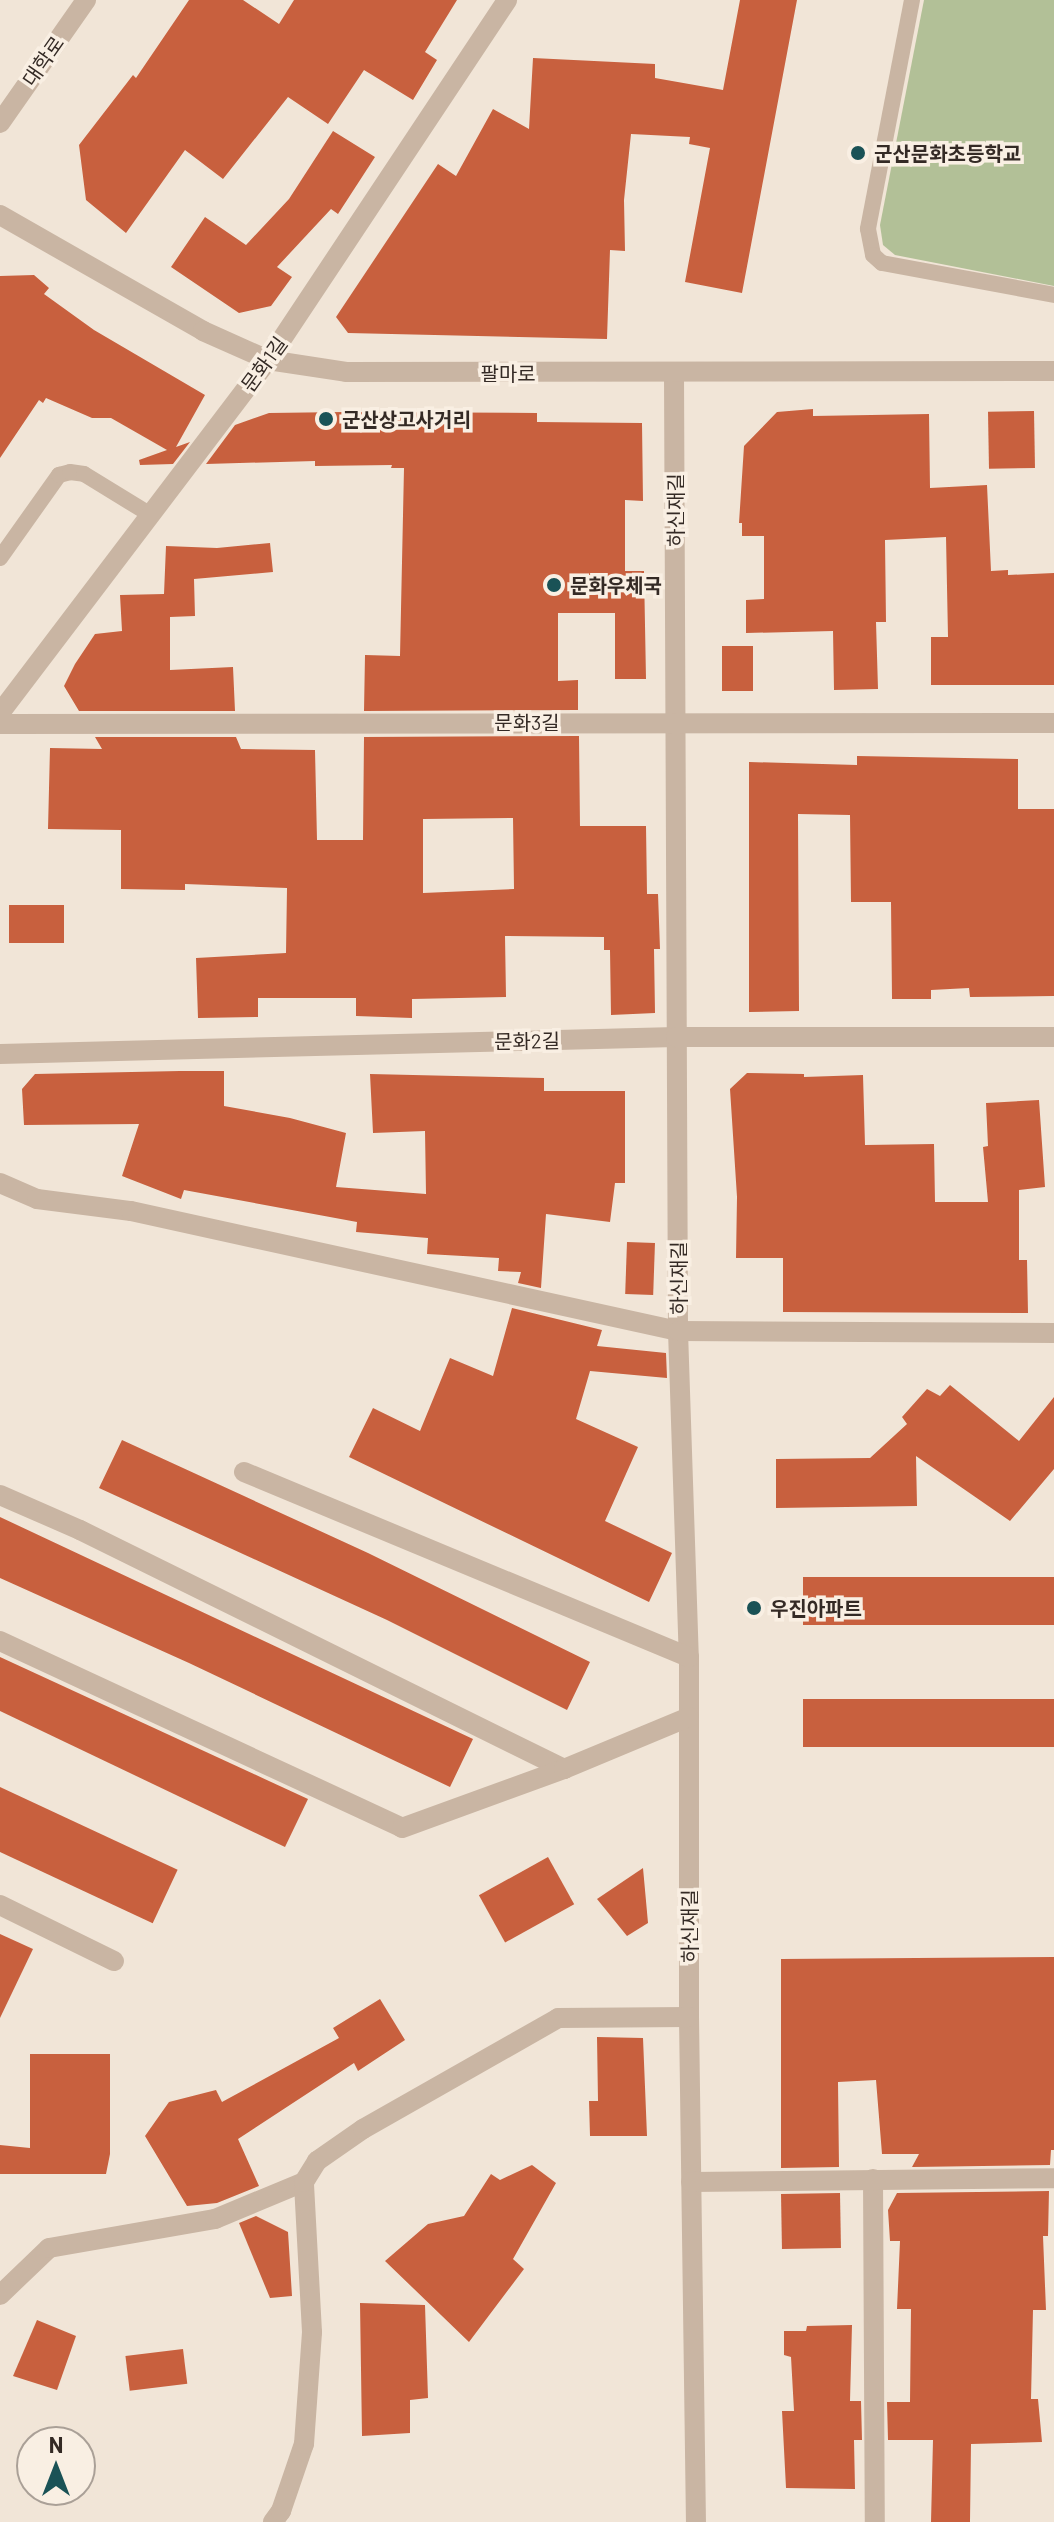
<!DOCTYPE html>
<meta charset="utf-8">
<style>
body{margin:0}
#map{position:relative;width:1054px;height:2522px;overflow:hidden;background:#f1e5d7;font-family:Barlow,"Noto Sans KR",sans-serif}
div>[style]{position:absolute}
.green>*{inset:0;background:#b2c097}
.building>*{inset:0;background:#c8603e;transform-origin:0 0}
.service>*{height:16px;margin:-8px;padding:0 8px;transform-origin:8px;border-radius:8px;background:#c9b5a3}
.minor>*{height:20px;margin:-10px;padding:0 10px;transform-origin:10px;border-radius:10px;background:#c9b5a3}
.tertiary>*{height:20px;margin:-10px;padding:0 10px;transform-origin:10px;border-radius:10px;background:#c9b5a3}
.dots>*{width:22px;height:22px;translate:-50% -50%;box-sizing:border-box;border:4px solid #f9efe3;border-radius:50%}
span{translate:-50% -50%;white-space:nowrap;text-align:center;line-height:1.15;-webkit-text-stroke:7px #f9efe3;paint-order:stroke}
.street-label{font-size:20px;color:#342a25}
.poi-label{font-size:20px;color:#342a25;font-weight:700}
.left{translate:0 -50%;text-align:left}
.north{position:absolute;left:16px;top:2426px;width:80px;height:80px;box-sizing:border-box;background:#f9efe3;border:2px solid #aaa097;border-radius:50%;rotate:0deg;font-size:22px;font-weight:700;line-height:32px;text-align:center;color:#342a25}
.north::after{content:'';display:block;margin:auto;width:28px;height:36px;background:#1a5256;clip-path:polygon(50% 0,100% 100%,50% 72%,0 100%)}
</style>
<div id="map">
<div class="green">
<div style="clip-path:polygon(924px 0,1054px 0,1054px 286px,895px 255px,883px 245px,880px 225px)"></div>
</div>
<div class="building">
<div style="clip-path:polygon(189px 0,243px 0,279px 24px,294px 0,457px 0,425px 52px,437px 60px,413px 100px,364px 70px,328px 124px,288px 97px,223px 179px,185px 150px,126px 233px,86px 200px,79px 145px,133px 75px,136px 78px)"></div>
<div style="clip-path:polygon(740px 0,797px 0,742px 293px,685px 282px,710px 148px,689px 144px,690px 137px,631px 134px,624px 200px,625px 251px,610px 250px,607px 339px,348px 333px,336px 317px,438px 164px,456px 176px,493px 109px,529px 129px,533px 58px,655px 64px,655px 78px,723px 90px)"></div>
<div style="clip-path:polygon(333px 131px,375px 157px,338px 214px,331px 209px,277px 267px,292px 277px,271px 306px,239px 313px,171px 267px,205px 217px,246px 245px,289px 199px)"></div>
<div style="clip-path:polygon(34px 275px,49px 288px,44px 294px,94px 330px,205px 395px,176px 447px,190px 442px,173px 464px,140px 465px,139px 460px,167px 450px,111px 418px,92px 418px,46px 398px,43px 403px,39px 400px,0 458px,0 276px)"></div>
<div style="clip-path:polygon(813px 409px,813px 416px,929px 414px,930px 488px,987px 485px,991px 571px,1008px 570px,1008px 575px,1054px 573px,1054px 685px,931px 685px,931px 637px,948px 637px,946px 537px,885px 540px,886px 622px,876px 622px,878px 689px,834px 690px,833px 631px,746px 633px,746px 600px,764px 599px,764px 536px,742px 536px,742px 523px,739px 523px,744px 446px,777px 412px)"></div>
<div style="left:1034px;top:411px;width:57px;height:46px;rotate:89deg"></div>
<div style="clip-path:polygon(344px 412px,537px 413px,537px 422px,642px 423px,643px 501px,625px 500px,625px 571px,644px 571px,646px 679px,615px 679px,615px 613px,558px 613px,558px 681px,578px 680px,578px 710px,364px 711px,365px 655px,400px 656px,404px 468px,391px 468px,392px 465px,315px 466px,315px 461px,206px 464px,235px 425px,269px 413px)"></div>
<div style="clip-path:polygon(270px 543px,273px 572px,194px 579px,195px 616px,170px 617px,170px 670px,233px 667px,235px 711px,79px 711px,64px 686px,75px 664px,95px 634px,122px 631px,120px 595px,164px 594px,166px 546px,217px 548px)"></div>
<div style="left:722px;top:646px;width:31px;height:45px"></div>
<div style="clip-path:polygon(evenodd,579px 736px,580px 826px,646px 826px,647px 894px,658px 894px,660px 949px,654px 949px,655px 1013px,611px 1015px,610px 950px,604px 950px,604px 937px,505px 936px,506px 997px,412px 999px,412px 1018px,356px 1016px,356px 998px,258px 998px,258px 1017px,198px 1018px,196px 958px,286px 953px,287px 888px,185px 884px,185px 890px,121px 889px,121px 830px,48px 829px,50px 748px,102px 749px,95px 737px,236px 737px,241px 749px,315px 750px,317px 840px,363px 840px,364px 737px,579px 736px,513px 818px,514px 889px,423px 893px,423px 819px,513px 818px)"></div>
<div style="clip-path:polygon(857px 756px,1018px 759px,1018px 809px,1054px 809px,1054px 996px,970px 997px,969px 988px,931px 990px,931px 999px,892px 999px,891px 902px,851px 902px,850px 815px,798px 814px,799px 1011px,749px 1012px,749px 762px,857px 765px)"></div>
<div style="left:9px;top:905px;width:55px;height:38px"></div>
<div style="clip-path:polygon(180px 1071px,224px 1071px,224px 1106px,290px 1118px,346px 1133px,336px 1187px,426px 1194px,425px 1131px,373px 1133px,370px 1074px,544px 1078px,544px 1091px,625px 1091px,625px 1183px,615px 1183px,610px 1222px,546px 1214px,541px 1288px,518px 1283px,521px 1272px,498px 1271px,499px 1258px,427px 1254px,428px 1238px,356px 1232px,357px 1222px,184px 1190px,181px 1199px,122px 1176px,139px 1124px,24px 1125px,22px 1089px,35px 1074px)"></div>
<div style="clip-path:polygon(747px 1073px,804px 1074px,804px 1077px,863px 1075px,865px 1145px,934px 1144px,935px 1202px,988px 1202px,983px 1147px,988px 1146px,986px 1103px,1039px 1100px,1045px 1187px,1019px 1190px,1019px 1260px,1027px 1260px,1028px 1313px,783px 1312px,783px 1258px,736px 1258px,737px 1197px,730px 1089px)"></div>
<div style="left:627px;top:1242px;width:28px;height:52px;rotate:2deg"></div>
<div style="clip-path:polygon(512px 1308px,602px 1330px,597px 1346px,666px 1353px,667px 1378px,590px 1371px,576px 1419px,638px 1447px,605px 1521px,672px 1553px,649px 1602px,349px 1457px,373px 1408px,420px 1431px,450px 1358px,493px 1376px)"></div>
<div style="clip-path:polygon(950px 1385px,1019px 1441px,1054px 1397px,1054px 1469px,1010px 1521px,916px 1456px,917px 1506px,776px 1508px,776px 1459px,870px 1458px,907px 1424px,902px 1417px,927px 1389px,940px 1396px)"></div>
<div style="clip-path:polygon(122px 1440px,368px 1553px,590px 1662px,567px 1710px,387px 1620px,99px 1488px)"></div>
<div style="clip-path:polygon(0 1517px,473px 1739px,450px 1787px,189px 1663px,0 1578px)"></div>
<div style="left:803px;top:1577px;width:251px;height:48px"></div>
<div style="clip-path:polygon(0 1657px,308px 1799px,285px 1847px,0 1711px)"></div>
<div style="left:1054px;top:1699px;width:48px;height:251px;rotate:90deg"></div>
<div style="left:0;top:1787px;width:196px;height:59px;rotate:25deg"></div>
<div style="left:548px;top:1857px;width:54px;height:79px;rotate:61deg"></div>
<div style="clip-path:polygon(643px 1868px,648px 1923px,627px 1936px,597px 1899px)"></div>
<div style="clip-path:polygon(0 1934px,33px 1949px,0 2018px)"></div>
<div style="clip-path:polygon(1054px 1957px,1054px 2150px,1051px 2150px,1050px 2165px,912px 2167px,919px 2154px,882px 2154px,876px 2080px,838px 2082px,839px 2167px,781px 2168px,781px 1959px)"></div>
<div style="clip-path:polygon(380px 1999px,405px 2040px,358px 2071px,354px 2063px,238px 2139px,259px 2186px,217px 2203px,187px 2206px,145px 2136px,169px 2102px,216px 2090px,222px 2102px,339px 2038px,333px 2028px)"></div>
<div style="clip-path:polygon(597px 2037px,643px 2038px,647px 2136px,590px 2136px,589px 2101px,598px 2101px)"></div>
<div style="clip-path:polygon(30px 2054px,110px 2054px,110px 2154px,106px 2174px,0 2174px,0 2145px,30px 2148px)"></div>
<div style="clip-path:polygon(532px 2165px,556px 2183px,513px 2259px,524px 2269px,469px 2342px,385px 2261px,428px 2224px,464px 2216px,491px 2174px,500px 2180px)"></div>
<div style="clip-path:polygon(1049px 2191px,1048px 2236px,1043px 2236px,1046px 2310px,1033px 2310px,1031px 2399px,1038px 2399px,1042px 2442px,971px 2444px,970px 2522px,931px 2522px,933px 2440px,888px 2440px,887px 2402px,910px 2402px,911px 2309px,897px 2309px,900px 2241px,890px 2241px,888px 2210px,897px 2193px)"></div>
<div style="left:840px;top:2193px;width:55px;height:59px;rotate:89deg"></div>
<div style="clip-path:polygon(256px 2216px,288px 2232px,292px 2296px,270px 2298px,239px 2223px)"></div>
<div style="clip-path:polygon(360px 2303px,425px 2305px,428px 2398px,410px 2400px,410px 2433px,362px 2436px)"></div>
<div style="clip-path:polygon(37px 2320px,76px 2336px,57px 2390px,13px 2376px)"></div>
<div style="clip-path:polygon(852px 2325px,850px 2401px,861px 2401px,862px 2440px,854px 2440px,855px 2489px,786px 2488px,782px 2411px,794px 2411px,791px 2357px,784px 2355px,784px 2331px,806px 2331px,807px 2326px)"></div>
<div style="left:183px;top:2349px;width:35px;height:58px;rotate:83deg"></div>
</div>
<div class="service">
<div style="left:912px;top:0;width:233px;rotate:100.9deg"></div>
<div style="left:868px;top:229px;width:26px;rotate:79deg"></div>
<div style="left:873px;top:255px;width:12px;rotate:42deg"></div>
<div style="left:882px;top:263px;width:175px;rotate:10.5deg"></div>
<div style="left:0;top:558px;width:102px;rotate:-54.6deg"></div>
<div style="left:59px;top:475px;width:11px;rotate:-15deg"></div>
<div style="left:70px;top:472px;width:14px;rotate:8deg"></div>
<div style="left:84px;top:474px;width:79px;rotate:31.5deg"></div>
</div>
<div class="minor">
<div style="left:674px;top:374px;width:957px;rotate:89.76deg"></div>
<div style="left:678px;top:1331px;width:326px;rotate:88.1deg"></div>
<div style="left:689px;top:1657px;width:360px;rotate:90deg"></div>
<div style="left:689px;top:2017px;width:505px;rotate:89.21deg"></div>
<div style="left:0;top:713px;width:443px;rotate:-52.8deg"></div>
<div style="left:268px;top:360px;width:432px;rotate:-56.4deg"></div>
<div style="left:0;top:724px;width:1054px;rotate:-0.05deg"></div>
<div style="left:0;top:1054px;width:676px;rotate:-1.44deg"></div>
<div style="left:676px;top:1037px;width:378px"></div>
<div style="left:0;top:1183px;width:40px;rotate:23.4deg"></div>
<div style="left:37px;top:1199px;width:95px;rotate:7.3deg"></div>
<div style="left:131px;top:1211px;width:560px;rotate:12.37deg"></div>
<div style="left:678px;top:1331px;width:376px;rotate:0.3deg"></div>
<div style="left:244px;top:1472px;width:482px;rotate:22.6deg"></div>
<div style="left:0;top:1495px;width:87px;rotate:23.6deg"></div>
<div style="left:80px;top:1530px;width:540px;rotate:26.28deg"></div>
<div style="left:0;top:1641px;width:443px;rotate:24.9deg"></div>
<div style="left:402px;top:1828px;width:172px;rotate:-20deg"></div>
<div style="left:564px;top:1769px;width:135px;rotate:-22.6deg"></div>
<div style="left:0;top:1905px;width:127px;rotate:26.2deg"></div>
<div style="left:873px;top:2179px;width:343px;rotate:89.7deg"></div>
<div style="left:691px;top:2182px;width:363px;rotate:-0.6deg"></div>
<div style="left:0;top:2295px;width:68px;rotate:-43.8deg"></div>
<div style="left:49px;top:2248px;width:169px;rotate:-9.9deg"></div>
<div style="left:215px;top:2219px;width:96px;rotate:-22.6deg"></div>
<div style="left:273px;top:2522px;width:14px;rotate:-54deg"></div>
<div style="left:281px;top:2511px;width:71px;rotate:-71.1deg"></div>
<div style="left:304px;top:2444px;width:112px;rotate:-85.9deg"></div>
<div style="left:312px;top:2332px;width:150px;rotate:-93.1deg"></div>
<div style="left:304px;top:2182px;width:25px;rotate:-58deg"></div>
<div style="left:317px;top:2161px;width:56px;rotate:-34.8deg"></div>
<div style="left:363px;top:2129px;width:224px;rotate:-29.6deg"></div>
<div style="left:558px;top:2018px;width:131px;rotate:-0.4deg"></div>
</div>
<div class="tertiary">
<div style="left:0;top:123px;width:150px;rotate:-55deg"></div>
<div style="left:0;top:215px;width:234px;rotate:29.7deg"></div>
<div style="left:203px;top:331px;width:71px;rotate:24deg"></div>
<div style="left:268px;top:360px;width:79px;rotate:8.7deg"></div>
<div style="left:346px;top:372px;width:708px;rotate:-0.08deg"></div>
</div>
<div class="dots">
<div style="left:858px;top:153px;background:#1a5256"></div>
<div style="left:326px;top:419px;background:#1a5256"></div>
<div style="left:554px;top:585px;background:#1a5256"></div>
<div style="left:754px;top:1608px;background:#1a5256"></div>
</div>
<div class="street-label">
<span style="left:43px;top:61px;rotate:-55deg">대학로</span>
<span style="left:264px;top:364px;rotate:-54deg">문화1길</span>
<span style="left:508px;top:373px">팔마로</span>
<span style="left:675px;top:510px;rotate:-90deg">하신재길</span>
<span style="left:527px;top:722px">문화3길</span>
<span style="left:527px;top:1041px;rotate:-1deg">문화2길</span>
<span style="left:678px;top:1278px;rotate:-90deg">하신재길</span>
<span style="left:689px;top:1926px;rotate:-90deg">하신재길</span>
</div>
<div class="poi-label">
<span class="left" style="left:874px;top:153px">군산문화초등학교</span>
<span class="left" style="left:342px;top:419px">군산상고사거리</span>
<span class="left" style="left:570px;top:585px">문화우체국</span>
<span class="left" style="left:770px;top:1608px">우진아파트</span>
</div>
<div class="north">N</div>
</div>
